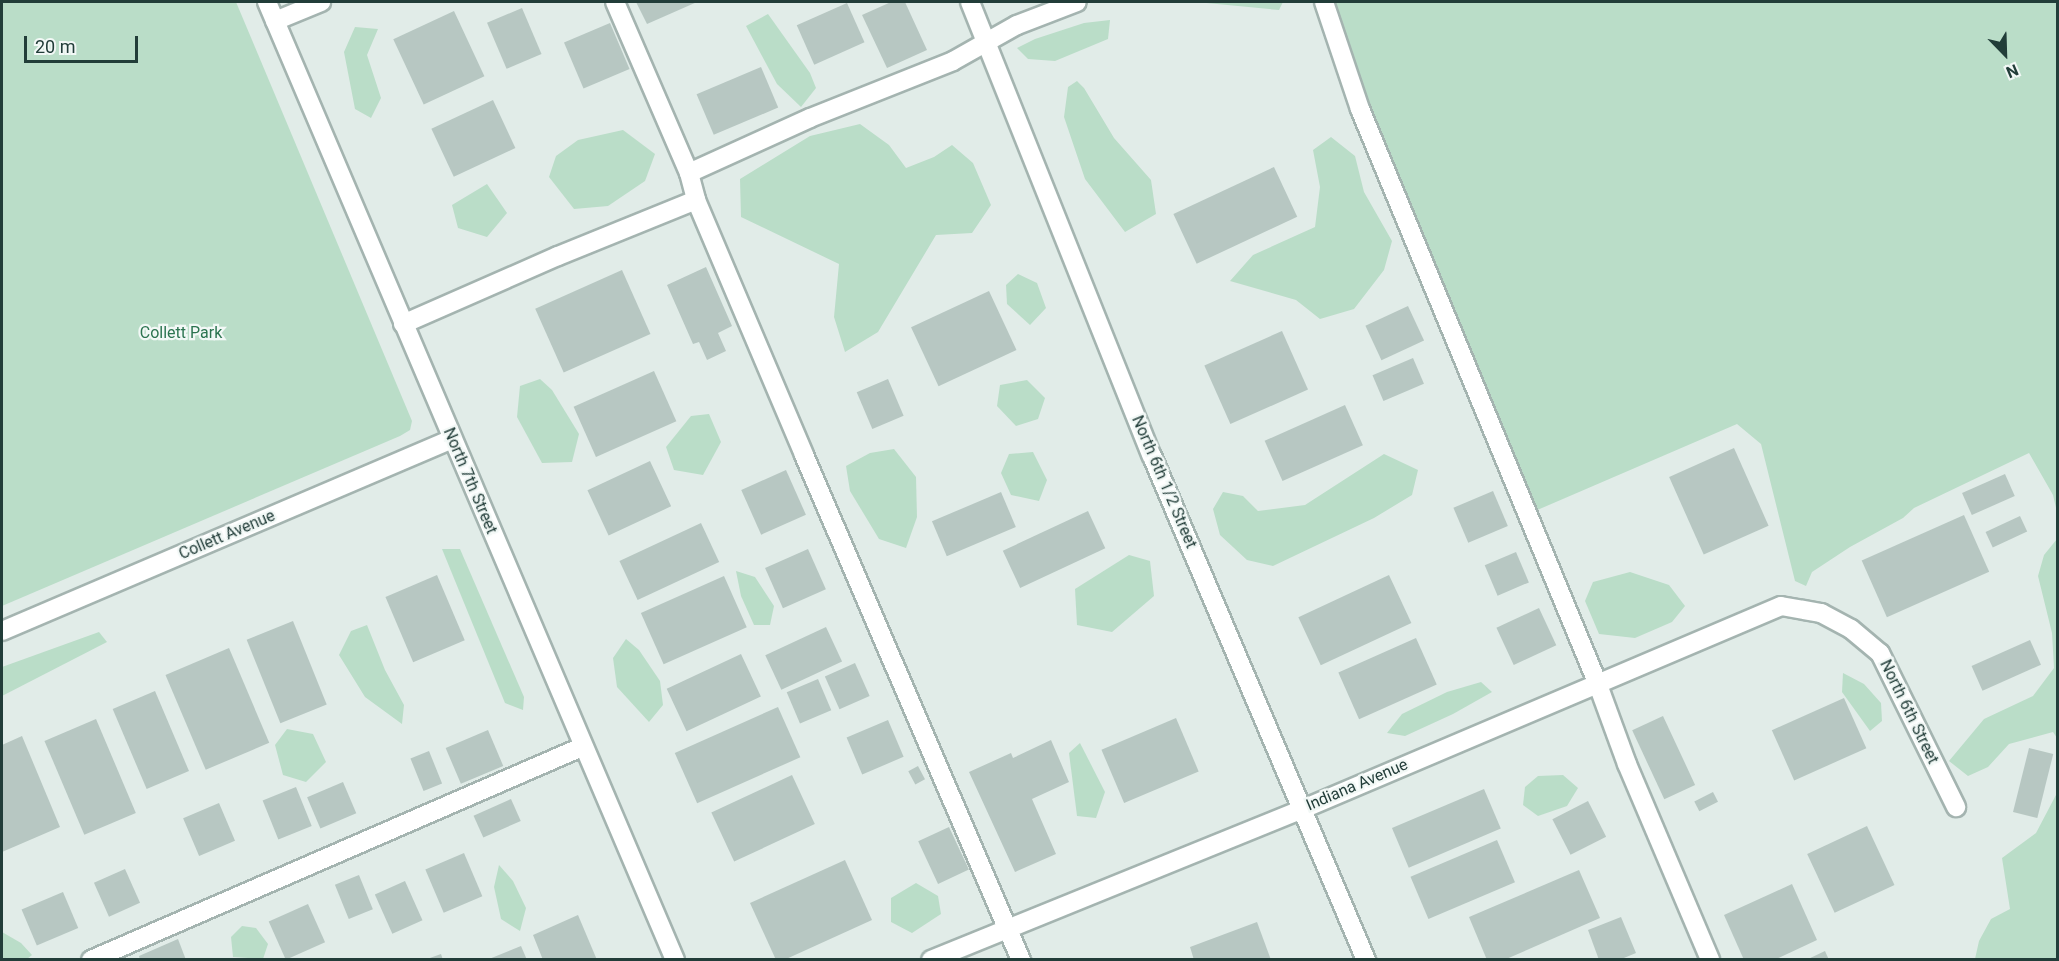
<!DOCTYPE html>
<style>
body{margin:0}
#map{position:relative;width:2059px;height:961px;overflow:hidden;background:#e1ece8;font-family:Roboto,sans-serif}
div>[style]{position:absolute}
.green>*{inset:0;background:#baddc8}
.building>*{inset:0;background:#b7c7c2;transform-origin:0 0}
.roads{filter:drop-shadow(2px 0 #a4b4b0) drop-shadow(-2px 0 #a4b4b0) drop-shadow(0 2px #a4b4b0) drop-shadow(0 -2px #a4b4b0)}
.minor>*{height:18px;margin:-9px;padding:0 9px;transform-origin:9px;border-radius:9px;background:#fff}
span{translate:-50% -50%;white-space:nowrap;text-align:center;line-height:1.15;-webkit-text-stroke:4.5px #f2f8f6;paint-order:stroke}
.park-label{font-size:16px;color:#2c7450}
.street-label{font-size:16px;color:#223d39}
.frame{position:absolute;inset:0;border:3px solid #223d39;pointer-events:none}
.north{position:absolute;left:1975px;top:24px;width:60px;height:60px;-webkit-text-stroke:4px #f2f8f6;paint-order:stroke;rotate:157deg;font-size:16px;font-weight:700;line-height:24px;text-align:center;color:#223d39}
.north::after{content:'';display:block;margin:auto;width:21px;height:27px;background:#223d39;clip-path:polygon(50% 0,100% 100%,50% 72%,0 100%)}
.scale{position:absolute;left:24px;top:36px;width:114px;height:27px;box-sizing:border-box;border:3px solid #223d39;border-top:0;padding-left:8px;font-size:18px;line-height:21px;white-space:nowrap;color:#223d39;-webkit-text-stroke:4px #f2f8f6;paint-order:stroke}
</style>
<div id="map">
<div class="green">
<div style="clip-path:polygon(2px 2px,236px 2px,412px 421px,410px 430px,400px 436px,2px 606px)"></div>
<div style="clip-path:polygon(1196px 2px,1283px 2px,1279px 10px)"></div>
<div style="clip-path:polygon(1328px 2px,2057px 2px,2057px 512px,2053px 495px,2029px 453px,1914px 508px,1903px 518px,1850px 547px,1812px 572px,1806px 586px,1795px 581px,1761px 444px,1737px 424px,1535px 511px,1366px 103px)"></div>
<div style="clip-path:polygon(768px 14px,810px 73px,816px 88px,801px 107px,777px 84px,746px 26px)"></div>
<div style="clip-path:polygon(1110px 20px,1108px 39px,1055px 61px,1028px 59px,1017px 48px,1035px 39px,1084px 23px)"></div>
<div style="clip-path:polygon(355px 27px,378px 29px,367px 55px,381px 98px,371px 118px,355px 109px,344px 52px)"></div>
<div style="clip-path:polygon(1077px 81px,1084px 88px,1114px 138px,1151px 180px,1156px 214px,1125px 232px,1085px 179px,1064px 117px,1068px 87px)"></div>
<div style="clip-path:polygon(860px 124px,889px 145px,906px 168px,934px 157px,952px 145px,973px 163px,991px 205px,972px 233px,936px 235px,878px 332px,845px 352px,834px 317px,839px 264px,741px 217px,740px 179px,810px 136px)"></div>
<div style="clip-path:polygon(623px 130px,655px 154px,645px 181px,608px 206px,574px 209px,549px 177px,556px 156px,578px 140px)"></div>
<div style="clip-path:polygon(1331px 137px,1355px 156px,1364px 192px,1392px 241px,1384px 270px,1354px 309px,1320px 319px,1296px 300px,1230px 281px,1253px 255px,1315px 227px,1320px 187px,1313px 150px)"></div>
<div style="clip-path:polygon(487px 184px,507px 213px,487px 237px,458px 228px,452px 205px)"></div>
<div style="clip-path:polygon(1018px 274px,1037px 283px,1046px 308px,1030px 325px,1007px 304px,1006px 285px)"></div>
<div style="clip-path:polygon(540px 379px,552px 390px,579px 434px,572px 462px,542px 463px,517px 417px,520px 386px)"></div>
<div style="clip-path:polygon(1027px 380px,1045px 398px,1038px 419px,1016px 426px,997px 406px,1000px 385px)"></div>
<div style="clip-path:polygon(709px 414px,721px 442px,703px 475px,674px 470px,666px 447px,691px 416px)"></div>
<div style="clip-path:polygon(894px 449px,916px 477px,917px 517px,906px 548px,879px 539px,850px 491px,846px 466px,870px 453px)"></div>
<div style="clip-path:polygon(1033px 452px,1047px 480px,1039px 501px,1011px 495px,1001px 473px,1009px 454px)"></div>
<div style="clip-path:polygon(1384px 454px,1418px 470px,1412px 495px,1374px 518px,1273px 566px,1247px 560px,1220px 535px,1213px 509px,1223px 492px,1243px 496px,1258px 511px,1305px 505px)"></div>
<div style="clip-path:polygon(2057px 539px,2057px 738px,2053px 732px,2009px 744px,1988px 767px,1968px 776px,1949px 761px,1984px 719px,2033px 696px,2054px 668px,2052px 633px,2038px 576px,2044px 555px)"></div>
<div style="clip-path:polygon(442px 549px,460px 549px,524px 697px,523px 710px,505px 703px)"></div>
<div style="clip-path:polygon(1129px 555px,1150px 561px,1154px 596px,1112px 632px,1077px 625px,1075px 589px)"></div>
<div style="clip-path:polygon(736px 571px,755px 577px,774px 606px,770px 625px,754px 625px,741px 596px)"></div>
<div style="clip-path:polygon(1630px 572px,1669px 585px,1685px 606px,1672px 622px,1635px 638px,1599px 634px,1585px 601px,1593px 582px)"></div>
<div style="clip-path:polygon(367px 625px,385px 670px,404px 705px,402px 724px,365px 697px,339px 655px,351px 631px)"></div>
<div style="clip-path:polygon(99px 632px,107px 642px,2px 696px,2px 667px)"></div>
<div style="clip-path:polygon(626px 639px,639px 650px,660px 681px,663px 705px,649px 722px,617px 687px,613px 658px)"></div>
<div style="clip-path:polygon(1843px 673px,1864px 684px,1881px 703px,1882px 721px,1870px 731px,1842px 692px)"></div>
<div style="clip-path:polygon(1481px 682px,1492px 692px,1453px 714px,1405px 736px,1387px 733px,1402px 714px,1447px 692px)"></div>
<div style="clip-path:polygon(287px 729px,313px 734px,326px 762px,306px 782px,283px 775px,275px 745px)"></div>
<div style="clip-path:polygon(1080px 743px,1105px 792px,1096px 818px,1077px 816px,1069px 753px)"></div>
<div style="clip-path:polygon(1563px 775px,1578px 788px,1567px 806px,1538px 816px,1523px 805px,1525px 787px,1538px 776px)"></div>
<div style="clip-path:polygon(2057px 793px,2057px 959px,1975px 959px,1979px 941px,1991px 919px,2010px 909px,2002px 858px,2036px 833px)"></div>
<div style="clip-path:polygon(499px 865px,513px 881px,526px 908px,520px 931px,501px 919px,494px 887px)"></div>
<div style="clip-path:polygon(916px 883px,938px 896px,941px 914px,912px 933px,891px 922px,891px 898px)"></div>
<div style="clip-path:polygon(242px 926px,256px 928px,268px 944px,263px 959px,233px 957px,231px 937px)"></div>
<div style="clip-path:polygon(2px 932px,21px 943px,32px 955px,27px 959px,2px 959px)"></div>
</div>
<div class="building">
<div style="clip-path:polygon(636px 2px,697px 2px,647px 24px)"></div>
<div style="clip-path:polygon(891px 2px,905px 2px,927px 50px,887px 68px,862px 15px)"></div>
<div style="left:847px;top:3px;width:43px;height:55px;rotate:66deg"></div>
<div style="left:522px;top:8px;width:50px;height:38px;rotate:67deg"></div>
<div style="left:454px;top:11px;width:72px;height:67px;rotate:65deg"></div>
<div style="left:610px;top:23px;width:50px;height:50px;rotate:67deg"></div>
<div style="left:761px;top:67px;width:44px;height:70px;rotate:67deg"></div>
<div style="left:493px;top:100px;width:53px;height:68px;rotate:65deg"></div>
<div style="left:1274px;top:167px;width:55px;height:111px;rotate:65deg"></div>
<div style="clip-path:polygon(706px 267px,732px 326px,718px 333px,726px 351px,707px 360px,699px 342px,693px 344px,667px 285px)"></div>
<div style="left:622px;top:270px;width:70px;height:95px;rotate:66deg"></div>
<div style="left:989px;top:291px;width:65px;height:86px;rotate:65deg"></div>
<div style="left:1408px;top:306px;width:38px;height:47px;rotate:65deg"></div>
<div style="left:1282px;top:331px;width:64px;height:85px;rotate:66deg"></div>
<div style="left:1413px;top:358px;width:28px;height:44px;rotate:67deg"></div>
<div style="left:654px;top:371px;width:55px;height:88px;rotate:66deg"></div>
<div style="left:888px;top:379px;width:40px;height:34px;rotate:67deg"></div>
<div style="left:1345px;top:405px;width:44px;height:88px;rotate:66deg"></div>
<div style="left:1734px;top:448px;width:85px;height:71px;rotate:66deg"></div>
<div style="left:650px;top:461px;width:50px;height:69px;rotate:65deg"></div>
<div style="left:786px;top:470px;width:49px;height:49px;rotate:66deg"></div>
<div style="left:2005px;top:474px;width:24px;height:47px;rotate:66deg"></div>
<div style="left:1493px;top:491px;width:38px;height:43px;rotate:67deg"></div>
<div style="left:1001px;top:492px;width:38px;height:75px;rotate:67deg"></div>
<div style="left:1088px;top:511px;width:41px;height:94px;rotate:65deg"></div>
<div style="left:1964px;top:515px;width:62px;height:112px;rotate:66deg"></div>
<div style="left:2020px;top:516px;width:17px;height:38px;rotate:65deg"></div>
<div style="left:701px;top:523px;width:43px;height:90px;rotate:65deg"></div>
<div style="left:808px;top:549px;width:44px;height:47px;rotate:66deg"></div>
<div style="left:1516px;top:552px;width:33px;height:34px;rotate:67deg"></div>
<div style="left:437px;top:575px;width:71px;height:56px;rotate:67deg"></div>
<div style="left:1389px;top:575px;width:53px;height:100px;rotate:65deg"></div>
<div style="left:724px;top:576px;width:56px;height:91px;rotate:66deg"></div>
<div style="left:1539px;top:608px;width:41px;height:47px;rotate:65deg"></div>
<div style="left:293px;top:621px;width:90px;height:50px;rotate:68deg"></div>
<div style="left:826px;top:627px;width:38px;height:67px;rotate:65deg"></div>
<div style="left:1416px;top:638px;width:51px;height:85px;rotate:66deg"></div>
<div style="left:2030px;top:640px;width:27px;height:64px;rotate:66deg"></div>
<div style="left:229px;top:648px;width:103px;height:69px;rotate:67deg"></div>
<div style="left:741px;top:654px;width:47px;height:82px;rotate:65deg"></div>
<div style="left:855px;top:663px;width:36px;height:33px;rotate:66deg"></div>
<div style="left:818px;top:679px;width:34px;height:34px;rotate:67deg"></div>
<div style="left:155px;top:691px;width:87px;height:46px;rotate:67deg"></div>
<div style="left:1844px;top:698px;width:55px;height:79px;rotate:66deg"></div>
<div style="left:778px;top:707px;width:55px;height:113px;rotate:66deg"></div>
<div style="left:1663px;top:716px;width:76px;height:34px;rotate:65deg"></div>
<div style="left:1176px;top:718px;width:58px;height:81px;rotate:67deg"></div>
<div style="left:96px;top:719px;width:102px;height:56px;rotate:67deg"></div>
<div style="left:888px;top:720px;width:40px;height:45px;rotate:67deg"></div>
<div style="left:488px;top:730px;width:39px;height:46px;rotate:67deg"></div>
<div style="clip-path:polygon(22px 736px,60px 827px,2px 852px,2px 745px)"></div>
<div style="clip-path:polygon(1051px 740px,1069px 782px,1032px 799px,1056px 854px,1015px 872px,969px 772px,1011px 753px,1013px 758px)"></div>
<div style="left:2029px;top:748px;width:25px;height:66px;rotate:14deg"></div>
<div style="left:429px;top:751px;width:35px;height:20px;rotate:68deg"></div>
<div style="left:918px;top:766px;width:15px;height:11px;rotate:62deg"></div>
<div style="left:792px;top:775px;width:54px;height:89px;rotate:65deg"></div>
<div style="left:343px;top:782px;width:34px;height:39px;rotate:67deg"></div>
<div style="left:296px;top:787px;width:42px;height:36px;rotate:68deg"></div>
<div style="left:1484px;top:789px;width:43px;height:100px;rotate:67deg"></div>
<div style="left:1713px;top:792px;width:11px;height:21px;rotate:63deg"></div>
<div style="left:511px;top:799px;width:24px;height:41px;rotate:66deg"></div>
<div style="left:1588px;top:801px;width:40px;height:40px;rotate:63deg"></div>
<div style="left:219px;top:803px;width:41px;height:39px;rotate:67deg"></div>
<div style="left:1867px;top:826px;width:65px;height:66px;rotate:65deg"></div>
<div style="left:949px;top:827px;width:47px;height:34px;rotate:65deg"></div>
<div style="left:1497px;top:840px;width:46px;height:94px;rotate:67deg"></div>
<div style="left:464px;top:853px;width:47px;height:42px;rotate:67deg"></div>
<div style="clip-path:polygon(845px 860px,872px 920px,784px 960px,776px 960px,750px 903px)"></div>
<div style="left:125px;top:869px;width:37px;height:34px;rotate:66deg"></div>
<div style="clip-path:polygon(1579px 870px,1600px 918px,1504px 960px,1487px 960px,1469px 917px)"></div>
<div style="left:359px;top:875px;width:37px;height:26px;rotate:68deg"></div>
<div style="left:405px;top:881px;width:43px;height:33px;rotate:66deg"></div>
<div style="clip-path:polygon(1792px 884px,1817px 940px,1774px 960px,1744px 960px,1724px 915px)"></div>
<div style="left:63px;top:892px;width:39px;height:45px;rotate:67deg"></div>
<div style="left:308px;top:904px;width:42px;height:43px;rotate:66deg"></div>
<div style="clip-path:polygon(578px 915px,597px 960px,543px 960px,533px 935px)"></div>
<div style="clip-path:polygon(1621px 917px,1636px 953px,1619px 960px,1599px 960px,1588px 930px)"></div>
<div style="clip-path:polygon(1257px 922px,1271px 960px,1194px 960px,1190px 947px)"></div>
<div style="clip-path:polygon(178px 939px,186px 960px,140px 960px,139px 956px)"></div>
<div style="clip-path:polygon(521px 946px,527px 960px,489px 960px,489px 959px)"></div>
<div style="clip-path:polygon(1825px 951px,1829px 960px,1806px 960px)"></div>
<div style="clip-path:polygon(441px 954px,443px 960px,427px 960px,427px 959px)"></div>
</div>
<div class="roads">
<div class="minor">
<div style="left:267px;top:2px;width:1041px;rotate:66.93deg"></div>
<div style="left:615px;top:2px;width:186px;rotate:66.6deg"></div>
<div style="left:689px;top:173px;width:28px;rotate:75deg"></div>
<div style="left:696px;top:200px;width:277px;rotate:67deg"></div>
<div style="left:804px;top:455px;width:550px;rotate:66.75deg"></div>
<div style="left:970px;top:2px;width:489px;rotate:68.2deg"></div>
<div style="left:1152px;top:456px;width:548px;rotate:66.99deg"></div>
<div style="left:1324px;top:2px;width:113px;rotate:71.4deg"></div>
<div style="left:1360px;top:109px;width:620px;rotate:67.53deg"></div>
<div style="left:1597px;top:682px;width:87px;rotate:69.9deg"></div>
<div style="left:1627px;top:764px;width:213px;rotate:67deg"></div>
<div style="left:275px;top:21px;width:50px;rotate:-22.4deg"></div>
<div style="left:689px;top:173px;width:133px;rotate:-24.4deg"></div>
<div style="left:810px;top:118px;width:154px;rotate:-21.7deg"></div>
<div style="left:953px;top:61px;width:73px;rotate:-29.4deg"></div>
<div style="left:1017px;top:25px;width:64px;rotate:-21deg"></div>
<div style="left:403px;top:324px;width:169px;rotate:-23.7deg"></div>
<div style="left:558px;top:256px;width:149px;rotate:-22.1deg"></div>
<div style="left:2px;top:631px;width:489px;rotate:-23.1deg"></div>
<div style="left:91px;top:960px;width:537px;rotate:-23.46deg"></div>
<div style="left:931px;top:960px;width:401px;rotate:-22.1deg"></div>
<div style="left:1303px;top:809px;width:519px;rotate:-23.01deg"></div>
<div style="left:1781px;top:606px;width:41px;rotate:9.9deg"></div>
<div style="left:1821px;top:613px;width:34px;rotate:28deg"></div>
<div style="left:1851px;top:629px;width:38px;rotate:40deg"></div>
<div style="left:1880px;top:653px;width:172px;rotate:63.7deg"></div>
</div>
</div>
<div class="park-label">
<span style="left:181px;top:333px">Collett Park</span>
</div>
<div class="street-label">
<span style="left:470px;top:481px;rotate:67deg">North 7th Street</span>
<span style="left:1164px;top:482px;rotate:67deg">North 6th 1/2 Street</span>
<span style="left:227px;top:535px;rotate:-23deg">Collett Avenue</span>
<span style="left:1909px;top:712px;rotate:64deg">North 6th Street</span>
<span style="left:1357px;top:785px;rotate:-23deg">Indiana Avenue</span>
</div>
<div class="frame"></div>
<div class="north">N</div>
<div class="scale">20 m</div>
</div>
